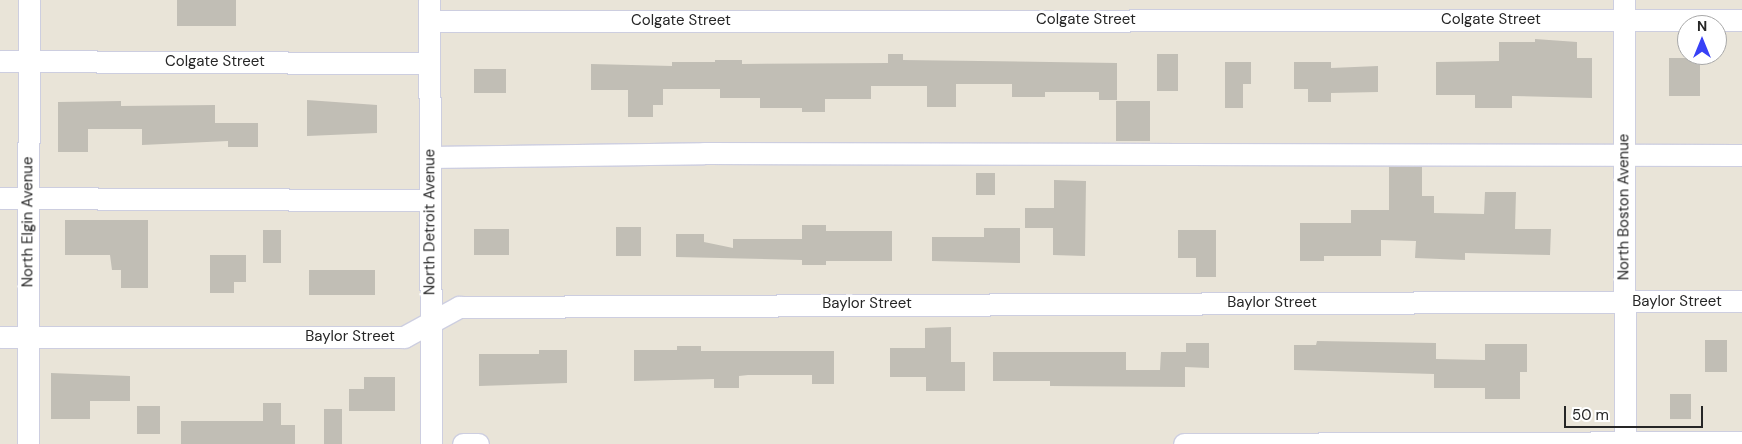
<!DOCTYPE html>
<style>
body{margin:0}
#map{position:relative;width:1742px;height:444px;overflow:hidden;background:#e9e4d8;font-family:"DM Sans",sans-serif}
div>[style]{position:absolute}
.building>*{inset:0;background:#c1beb5;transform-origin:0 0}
.roads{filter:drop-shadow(1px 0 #cdcee0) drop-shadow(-1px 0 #cdcee0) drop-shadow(0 1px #cdcee0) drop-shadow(0 -1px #cdcee0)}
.minor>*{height:21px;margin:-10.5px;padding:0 10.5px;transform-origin:10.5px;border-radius:10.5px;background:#fff}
span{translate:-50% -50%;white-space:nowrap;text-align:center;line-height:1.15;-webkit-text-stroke:5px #fff;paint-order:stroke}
.street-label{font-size:15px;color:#262626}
.north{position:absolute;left:1677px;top:15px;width:50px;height:50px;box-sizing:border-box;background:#fff;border:1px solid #a8a8a8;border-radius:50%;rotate:0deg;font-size:14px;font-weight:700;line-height:20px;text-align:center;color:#262626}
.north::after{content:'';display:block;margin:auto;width:18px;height:22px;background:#3841f6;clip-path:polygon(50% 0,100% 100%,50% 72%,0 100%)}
.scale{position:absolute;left:1564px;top:406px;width:139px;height:22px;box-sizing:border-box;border:2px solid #262626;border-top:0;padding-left:6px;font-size:15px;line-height:18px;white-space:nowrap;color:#262626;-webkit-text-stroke:4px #fff;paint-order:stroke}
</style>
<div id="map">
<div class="building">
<div style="left:177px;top:0;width:59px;height:26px"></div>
<div style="clip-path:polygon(1535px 39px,1577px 42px,1577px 58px,1592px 58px,1592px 98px,1512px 96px,1512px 108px,1475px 108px,1475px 95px,1436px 95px,1436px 62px,1499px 61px,1499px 42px,1535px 42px)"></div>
<div style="clip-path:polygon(888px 54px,903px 54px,903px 60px,1117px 63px,1117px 100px,1099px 100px,1099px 92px,1045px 92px,1045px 97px,1012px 97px,1012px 84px,956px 84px,956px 107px,927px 107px,927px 86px,871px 86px,871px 99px,825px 99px,825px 112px,802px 112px,802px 108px,760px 108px,760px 98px,720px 98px,720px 89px,663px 89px,663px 105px,653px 105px,653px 117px,628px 117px,628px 90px,591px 90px,591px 64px,672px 66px,672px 62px,715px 62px,715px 60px,742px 60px,742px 64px,888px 63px)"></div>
<div style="left:1157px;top:54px;width:21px;height:37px"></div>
<div style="left:1669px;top:58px;width:31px;height:38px"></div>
<div style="clip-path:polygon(1225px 62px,1251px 62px,1251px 84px,1243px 84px,1243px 108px,1225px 108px)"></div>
<div style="clip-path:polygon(1294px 62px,1331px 62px,1331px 68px,1378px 66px,1378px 92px,1331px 93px,1331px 102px,1308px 102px,1308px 89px,1294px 89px)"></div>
<div style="left:474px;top:69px;width:32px;height:24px"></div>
<div style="clip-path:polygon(307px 100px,377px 105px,377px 133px,307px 136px)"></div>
<div style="clip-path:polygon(121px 101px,121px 106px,215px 105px,215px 123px,258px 123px,258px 147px,228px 147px,228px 141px,142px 145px,142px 129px,88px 129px,88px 152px,58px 152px,58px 102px)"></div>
<div style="left:1116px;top:101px;width:34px;height:40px"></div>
<div style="clip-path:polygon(1389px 167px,1422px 167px,1422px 196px,1434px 196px,1434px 213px,1484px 214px,1485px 192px,1516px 192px,1515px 229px,1551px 229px,1550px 255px,1465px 253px,1465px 260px,1415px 258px,1416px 241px,1381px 240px,1381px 256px,1324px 256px,1324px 261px,1300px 261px,1300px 223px,1351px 223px,1351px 210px,1389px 210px)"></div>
<div style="left:976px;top:173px;width:19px;height:22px"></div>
<div style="clip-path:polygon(1054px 180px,1086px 181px,1085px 256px,1053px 255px,1053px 228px,1025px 228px,1025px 208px,1054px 208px)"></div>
<div style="clip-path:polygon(65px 220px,148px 220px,148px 288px,121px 288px,121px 270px,112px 270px,110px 255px,65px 255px)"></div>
<div style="clip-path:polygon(802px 225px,826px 225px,826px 231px,892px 231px,892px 261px,826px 261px,826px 265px,802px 265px,802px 260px,676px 257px,676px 234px,704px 234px,704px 242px,733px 248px,733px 239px,802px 239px)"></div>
<div style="left:616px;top:227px;width:25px;height:29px"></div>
<div style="clip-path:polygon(984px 228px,1020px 228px,1020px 263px,932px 261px,932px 237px,984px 237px)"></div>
<div style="left:474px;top:229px;width:35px;height:26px"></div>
<div style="left:263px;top:230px;width:18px;height:33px"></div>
<div style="clip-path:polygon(1178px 230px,1216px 230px,1216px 277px,1196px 277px,1196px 258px,1178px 258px)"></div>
<div style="clip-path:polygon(210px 255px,246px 255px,246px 282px,234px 282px,234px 293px,210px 293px)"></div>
<div style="left:375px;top:270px;width:25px;height:66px;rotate:90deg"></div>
<div style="clip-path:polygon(951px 327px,951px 362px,965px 362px,965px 391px,926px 391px,926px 377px,890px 377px,890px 348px,925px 348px,925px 328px)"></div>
<div style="left:1705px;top:340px;width:22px;height:32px"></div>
<div style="clip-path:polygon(1317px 341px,1436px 343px,1436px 359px,1485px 360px,1485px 344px,1527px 344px,1527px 372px,1520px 372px,1520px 399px,1485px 399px,1485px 388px,1434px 388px,1434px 374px,1294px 370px,1294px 345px,1316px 345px)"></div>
<div style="clip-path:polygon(1186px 343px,1209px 343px,1209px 368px,1185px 367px,1185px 387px,1050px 386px,1050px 381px,993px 381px,993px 352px,1126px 352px,1126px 370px,1160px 370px,1161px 352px,1186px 352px)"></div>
<div style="clip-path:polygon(677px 346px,701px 346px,701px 351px,834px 351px,834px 384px,812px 384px,812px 375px,748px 375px,739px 376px,739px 388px,714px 388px,714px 379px,634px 381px,634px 350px,677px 350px)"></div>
<div style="clip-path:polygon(539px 350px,567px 350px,567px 383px,479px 386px,479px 354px,539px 354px)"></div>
<div style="clip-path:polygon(51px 373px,130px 376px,130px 401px,90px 401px,90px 419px,51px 419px)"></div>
<div style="clip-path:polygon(364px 377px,395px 377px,395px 411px,349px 411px,349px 389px,364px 389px)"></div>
<div style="left:1670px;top:394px;width:21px;height:25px"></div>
<div style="clip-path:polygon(263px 403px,281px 403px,281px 425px,295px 425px,295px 444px,181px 444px,181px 421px,263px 421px)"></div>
<div style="left:137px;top:406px;width:23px;height:28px"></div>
<div style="left:324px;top:409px;width:18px;height:35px"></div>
</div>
<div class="roads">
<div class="minor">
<div style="left:429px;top:0;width:444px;rotate:89.7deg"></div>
<div style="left:1624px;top:0;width:444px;rotate:89.9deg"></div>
<div style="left:429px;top:21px;width:1313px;rotate:-0.04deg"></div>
<div style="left:0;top:61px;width:429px;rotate:0.3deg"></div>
<div style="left:430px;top:157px;width:274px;rotate:-0.8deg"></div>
<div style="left:704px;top:153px;width:1038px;rotate:0.11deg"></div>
<div style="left:0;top:198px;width:430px;rotate:0.3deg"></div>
<div style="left:0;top:337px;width:404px"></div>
<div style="left:404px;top:337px;width:63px;rotate:-28.6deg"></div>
<div style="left:459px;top:307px;width:1283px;rotate:-0.27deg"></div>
<div style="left:28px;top:444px;width:444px;rotate:-89.9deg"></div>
<div style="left:463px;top:444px;width:15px"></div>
<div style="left:1184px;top:444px;width:558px;rotate:-0.21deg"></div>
</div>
</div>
<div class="street-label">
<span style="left:1086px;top:20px">Colgate Street</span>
<span style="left:1491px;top:20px">Colgate Street</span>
<span style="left:681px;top:21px">Colgate Street</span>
<span style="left:215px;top:62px">Colgate Street</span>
<span style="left:1624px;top:207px;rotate:-90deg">North Boston Avenue</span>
<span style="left:28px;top:222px;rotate:-90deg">North Elgin Avenue</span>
<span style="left:430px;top:222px;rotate:-90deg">North Detroit Avenue</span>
<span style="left:1677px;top:302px">Baylor Street</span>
<span style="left:1272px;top:303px">Baylor Street</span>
<span style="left:867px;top:304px">Baylor Street</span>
<span style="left:350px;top:337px">Baylor Street</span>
</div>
<div class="north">N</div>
<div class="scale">50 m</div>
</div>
